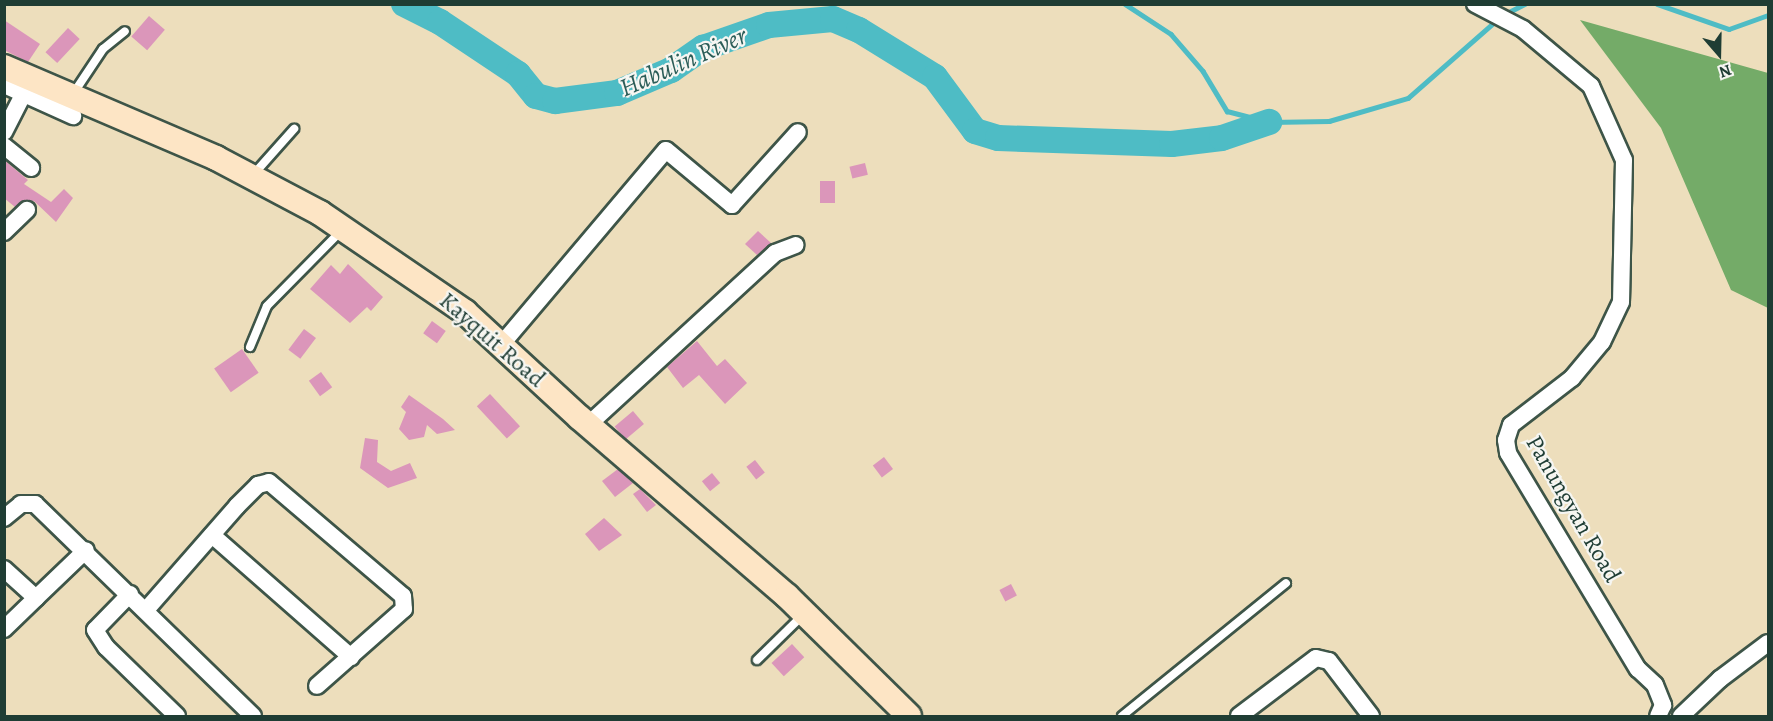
<!DOCTYPE html>
<style>
body{margin:0}
#map{position:relative;width:1773px;height:721px;overflow:hidden;background:#eddebc;font-family:Alegreya,serif}
div>[style]{position:absolute}
.forest>*{inset:0;background:#74ab68}
.stream>*{height:4.5px;margin:-2.25px;padding:0 2.25px;transform-origin:2.25px;border-radius:2.25px;background:#4ebcc5}
.river>*{height:26px;margin:-13px;padding:0 13px;transform-origin:13px;border-radius:13px;background:#4ebcc5}
.building>*{inset:0;background:#db96ba;transform-origin:0 0}
.roads{filter:drop-shadow(2px 0 #3e5548) drop-shadow(-2px 0 #3e5548) drop-shadow(0 2px #3e5548) drop-shadow(0 -2px #3e5548)}
.lane>*{height:8px;margin:-4px;padding:0 4px;transform-origin:4px;border-radius:4px;background:#fff}
.street>*{height:16px;margin:-8px;padding:0 8px;transform-origin:8px;border-radius:8px;background:#fff}
.secondary>*{height:24px;margin:-12px;padding:0 12px;transform-origin:12px;border-radius:12px;background:#fde5c5}
span{translate:-50% -50%;white-space:nowrap;text-align:center;line-height:1.15;-webkit-text-stroke:4.5px #f6f6f2;paint-order:stroke}
.street-label{font-size:24px;color:#1f3d34}
.water-label{font-size:26px;color:#2b5d58;font-style:italic}
.frame{position:absolute;inset:0;border:6px solid #1f3d34;pointer-events:none}
.north{position:absolute;left:1689px;top:24px;width:60px;height:60px;-webkit-text-stroke:4px #f6f6f2;paint-order:stroke;rotate:160deg;font-size:16px;font-weight:700;line-height:24px;text-align:center;color:#1f3d34}
.north::after{content:'';display:block;margin:auto;width:21px;height:27px;background:#1f3d34;clip-path:polygon(50% 0,100% 100%,50% 72%,0 100%)}
</style>
<div id="map">
<div class="forest">
<div style="clip-path:polygon(1580px 20px,1768px 73px,1768px 308px,1731px 290px,1661px 128px)"></div>
</div>
<div class="stream">
<div style="left:1125px;top:4px;width:55px;rotate:33.1deg"></div>
<div style="left:1171px;top:34px;width:49px;rotate:49.1deg"></div>
<div style="left:1203px;top:71px;width:47px;rotate:59deg"></div>
<div style="left:1227px;top:111px;width:43px;rotate:14.7deg"></div>
<div style="left:1269px;top:122px;width:60px;rotate:-1deg"></div>
<div style="left:1329px;top:121px;width:82px;rotate:-16.2deg"></div>
<div style="left:1408px;top:98px;width:120px;rotate:-41.3deg"></div>
<div style="left:1657px;top:4px;width:76px;rotate:19.1deg"></div>
<div style="left:1729px;top:29px;width:41px;rotate:-19.7deg"></div>
<div style="left:1505px;top:14px;width:22px;rotate:-27deg"></div>
</div>
<div class="river">
<div style="left:404px;top:4px;width:40px;rotate:26.6deg"></div>
<div style="left:440px;top:22px;width:94px;rotate:33.7deg"></div>
<div style="left:518px;top:74px;width:28px;rotate:51deg"></div>
<div style="left:536px;top:96px;width:20px;rotate:15deg"></div>
<div style="left:555px;top:101px;width:63px;rotate:-7.4deg"></div>
<div style="left:617px;top:93px;width:59px;rotate:-23.1deg"></div>
<div style="left:671px;top:70px;width:39px;rotate:-35deg"></div>
<div style="left:703px;top:48px;width:70px;rotate:-19.2deg"></div>
<div style="left:769px;top:25px;width:64px;rotate:-5.4deg"></div>
<div style="left:833px;top:19px;width:28px;rotate:23deg"></div>
<div style="left:859px;top:30px;width:89px;rotate:31.7deg"></div>
<div style="left:935px;top:77px;width:67px;rotate:53.5deg"></div>
<div style="left:975px;top:131px;width:24px;rotate:17deg"></div>
<div style="left:998px;top:138px;width:174px;rotate:2deg"></div>
<div style="left:1172px;top:144px;width:50px;rotate:-6.8deg"></div>
<div style="left:1222px;top:138px;width:50px;rotate:-18.8deg"></div>
</div>
<div class="building">
<div style="left:149px;top:16px;width:21px;height:27px;rotate:41deg"></div>
<div style="clip-path:polygon(4px 20px,40px 44px,28px 62px,4px 50px)"></div>
<div style="left:68px;top:28px;width:16px;height:33px;rotate:43deg"></div>
<div style="clip-path:polygon(4px 160px,28px 180px,24px 184px,51px 202px,64px 189px,73px 198px,56px 222px,34px 201px,24px 200px,15px 207px,4px 198px)"></div>
<div style="left:865px;top:163px;width:12px;height:16px;rotate:76deg"></div>
<div style="left:820px;top:181px;width:15px;height:22px"></div>
<div style="clip-path:polygon(758px 231px,771px 243px,757px 255px,745px 244px)"></div>
<div style="clip-path:polygon(348px 264px,383px 297px,371px 311px,367px 307px,350px 323px,310px 289px,331px 265px,340px 274px)"></div>
<div style="left:432px;top:321px;width:17px;height:15px;rotate:36deg"></div>
<div style="left:304px;top:329px;width:15px;height:26px;rotate:37deg"></div>
<div style="clip-path:polygon(697px 341px,717px 366px,725px 359px,747px 383px,725px 404px,699px 375px,683px 388px,667px 367px)"></div>
<div style="left:242px;top:349px;width:29px;height:34px;rotate:55deg"></div>
<div style="left:321px;top:372px;width:19px;height:15px;rotate:54deg"></div>
<div style="left:490px;top:394px;width:44px;height:18px;rotate:47deg"></div>
<div style="clip-path:polygon(409px 395px,443px 419px,455px 430px,437px 434px,427px 425px,424px 437px,409px 440px,399px 429px,406px 412px,401px 407px)"></div>
<div style="left:633px;top:411px;width:17px;height:24px;rotate:50deg"></div>
<div style="clip-path:polygon(365px 438px,378px 440px,377px 462px,391px 471px,410px 463px,417px 478px,388px 488px,360px 468px)"></div>
<div style="left:884px;top:457px;width:15px;height:14px;rotate:53deg"></div>
<div style="left:755px;top:460px;width:16px;height:11px;rotate:52deg"></div>
<div style="clip-path:polygon(618px 469px,633px 483px,615px 497px,602px 481px)"></div>
<div style="left:712px;top:473px;width:13px;height:13px;rotate:51deg"></div>
<div style="clip-path:polygon(640px 489px,656px 505px,647px 512px,633px 494px)"></div>
<div style="clip-path:polygon(604px 518px,622px 535px,599px 551px,585px 534px)"></div>
<div style="left:1011px;top:584px;width:13px;height:13px;rotate:63deg"></div>
<div style="left:792px;top:644px;width:18px;height:28px;rotate:47deg"></div>
</div>
<div class="roads">
<div class="lane">
<div style="left:73px;top:94px;width:54px;rotate:-56.3deg"></div>
<div style="left:103px;top:49px;width:28px;rotate:-39deg"></div>
<div style="left:253px;top:175px;width:62px;rotate:-48.3deg"></div>
<div style="left:250px;top:347px;width:44px;rotate:-67.5deg"></div>
<div style="left:267px;top:306px;width:105px;rotate:-45.4deg"></div>
<div style="left:757px;top:660px;width:63px;rotate:-44.4deg"></div>
<div style="left:1122px;top:716px;width:211px;rotate:-39deg"></div>
</div>
<div class="street">
<div style="left:1475px;top:4px;width:54px;rotate:27.5deg"></div>
<div style="left:1523px;top:29px;width:89px;rotate:40deg"></div>
<div style="left:1591px;top:86px;width:81px;rotate:66deg"></div>
<div style="left:1624px;top:160px;width:142px;rotate:91.2deg"></div>
<div style="left:1621px;top:302px;width:44px;rotate:115.4deg"></div>
<div style="left:1602px;top:342px;width:47px;rotate:129.8deg"></div>
<div style="left:1572px;top:378px;width:77px;rotate:142.4deg"></div>
<div style="left:1511px;top:425px;width:16px;rotate:108deg"></div>
<div style="left:1506px;top:440px;width:13px;rotate:81deg"></div>
<div style="left:1508px;top:453px;width:252px;rotate:59deg"></div>
<div style="left:1638px;top:669px;width:23px;rotate:43deg"></div>
<div style="left:1655px;top:685px;width:22px;rotate:68deg"></div>
<div style="left:1663px;top:705px;width:12px;rotate:114deg"></div>
<div style="left:4px;top:85px;width:76px;rotate:24.2deg"></div>
<div style="left:4px;top:132px;width:53px;rotate:-62.9deg"></div>
<div style="left:4px;top:146px;width:35px;rotate:39deg"></div>
<div style="left:4px;top:232px;width:32px;rotate:-44deg"></div>
<div style="left:501px;top:345px;width:255px;rotate:-49.8deg"></div>
<div style="left:666px;top:150px;width:86px;rotate:39.8deg"></div>
<div style="left:732px;top:205px;width:98px;rotate:-47.9deg"></div>
<div style="left:588px;top:425px;width:254px;rotate:-42.6deg"></div>
<div style="left:775px;top:253px;width:22px;rotate:-21deg"></div>
<div style="left:4px;top:518px;width:22px;rotate:-39deg"></div>
<div style="left:21px;top:504px;width:14px"></div>
<div style="left:35px;top:504px;width:304px;rotate:44.2deg"></div>
<div style="left:212px;top:535px;width:185px;rotate:41.3deg"></div>
<div style="left:4px;top:569px;width:43px;rotate:42.2deg"></div>
<div style="left:36px;top:598px;width:69px;rotate:-43.8deg"></div>
<div style="left:130px;top:594px;width:50px;rotate:134.2deg"></div>
<div style="left:95px;top:630px;width:20px;rotate:57deg"></div>
<div style="left:106px;top:647px;width:99px;rotate:44.2deg"></div>
<div style="left:146px;top:610px;width:138px;rotate:-48.8deg"></div>
<div style="left:237px;top:506px;width:30px;rotate:-45deg"></div>
<div style="left:258px;top:485px;width:11px;rotate:-15deg"></div>
<div style="left:269px;top:482px;width:176px;rotate:40.4deg"></div>
<div style="left:403px;top:596px;width:13px;rotate:86deg"></div>
<div style="left:404px;top:609px;width:116px;rotate:138.5deg"></div>
<div style="left:4px;top:629px;width:45px;rotate:-44.1deg"></div>
<div style="left:1239px;top:716px;width:96px;rotate:-37deg"></div>
<div style="left:1316px;top:658px;width:13px;rotate:13deg"></div>
<div style="left:1329px;top:661px;width:69px;rotate:52.6deg"></div>
<div style="left:1681px;top:716px;width:54px;rotate:-43.5deg"></div>
<div style="left:1720px;top:679px;width:60px;rotate:-36.9deg"></div>
</div>
<div class="secondary">
<div style="left:4px;top:67px;width:231px;rotate:23.2deg"></div>
<div style="left:216px;top:158px;width:118px;rotate:27.9deg"></div>
<div style="left:320px;top:213px;width:176px;rotate:34.3deg"></div>
<div style="left:465px;top:312px;width:156px;rotate:42.7deg"></div>
<div style="left:580px;top:418px;width:273px;rotate:40.7deg"></div>
<div style="left:787px;top:596px;width:171px;rotate:44.5deg"></div>
</div>
</div>
<div class="street-label">
<span style="left:492px;top:340px;rotate:41deg">Kayquit Road</span>
<span style="left:1573px;top:509px;rotate:60deg">Panungyan Road</span>
</div>
<div class="water-label">
<span style="left:683px;top:62px;rotate:-24deg">Habulin River</span>
</div>
<div class="frame"></div>
<div class="north">N</div>
</div>
